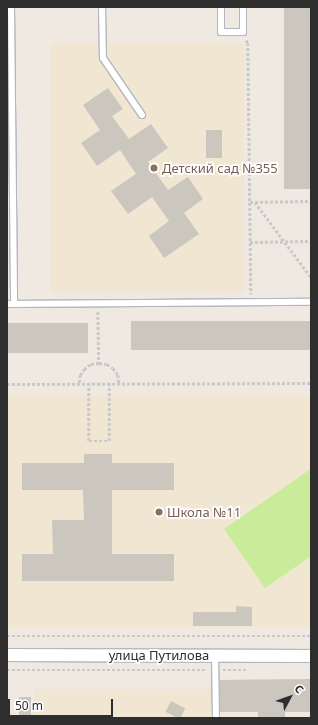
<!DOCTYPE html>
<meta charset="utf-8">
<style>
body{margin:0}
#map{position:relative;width:318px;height:725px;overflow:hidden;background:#efe9e1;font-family:"Noto Sans",sans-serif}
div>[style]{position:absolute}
.education>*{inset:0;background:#f0e6d1;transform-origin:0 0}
.pitch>*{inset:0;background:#c9ec9a}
.building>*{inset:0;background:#cbc7bf;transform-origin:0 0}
.path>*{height:2.5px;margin-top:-1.25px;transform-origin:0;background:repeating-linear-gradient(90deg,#c9c9c9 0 3px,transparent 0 5px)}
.roads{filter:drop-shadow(1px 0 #b4b7c1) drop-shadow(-1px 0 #b4b7c1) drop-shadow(0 1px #b4b7c1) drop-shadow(0 -1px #b4b7c1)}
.lane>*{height:6px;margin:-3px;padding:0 3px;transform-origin:3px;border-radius:3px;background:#fff}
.street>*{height:12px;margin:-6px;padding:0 6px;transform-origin:6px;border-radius:6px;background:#fff}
.dots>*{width:11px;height:11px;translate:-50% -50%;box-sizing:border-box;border:2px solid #fff;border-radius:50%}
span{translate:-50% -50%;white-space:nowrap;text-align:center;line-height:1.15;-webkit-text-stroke:3.5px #fff;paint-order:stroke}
.education-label{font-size:13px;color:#785e54}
.left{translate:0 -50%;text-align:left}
.street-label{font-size:13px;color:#2e2e2e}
.frame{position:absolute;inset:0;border:8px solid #2e2e2e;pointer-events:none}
.north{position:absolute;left:270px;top:677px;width:40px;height:40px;-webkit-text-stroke:3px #fff;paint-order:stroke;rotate:49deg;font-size:11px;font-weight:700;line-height:16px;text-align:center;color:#2e2e2e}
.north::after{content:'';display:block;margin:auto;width:14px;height:18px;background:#2e2e2e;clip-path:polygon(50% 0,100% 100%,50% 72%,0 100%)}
.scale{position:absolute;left:8px;top:699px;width:105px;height:18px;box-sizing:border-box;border:2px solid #2e2e2e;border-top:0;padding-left:5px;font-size:12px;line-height:14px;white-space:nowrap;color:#2e2e2e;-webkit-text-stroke:3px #fff;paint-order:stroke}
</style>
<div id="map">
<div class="education">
<div style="left:244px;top:43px;width:249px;height:193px;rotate:90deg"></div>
<div style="left:7px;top:396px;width:304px;height:231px"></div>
<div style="left:211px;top:689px;width:29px;height:177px;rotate:90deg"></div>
</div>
<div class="pitch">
<div style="clip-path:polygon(311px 469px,311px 556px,265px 588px,224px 529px)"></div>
</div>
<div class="building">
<div style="left:284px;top:7px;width:27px;height:182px"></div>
<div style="clip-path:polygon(108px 88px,123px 109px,112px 116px,129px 139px,151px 124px,168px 148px,148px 162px,168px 190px,188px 177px,203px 199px,184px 213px,199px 234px,164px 258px,149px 236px,169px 221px,152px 197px,128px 214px,111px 191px,136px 174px,120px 150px,97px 166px,81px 143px,100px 130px,83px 105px)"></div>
<div style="left:206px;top:130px;width:16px;height:28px"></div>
<div style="left:311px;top:321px;width:29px;height:180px;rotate:90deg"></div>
<div style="left:7px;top:323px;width:81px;height:30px"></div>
<div style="clip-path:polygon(84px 454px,112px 454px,112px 463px,174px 463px,174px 490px,112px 490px,112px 554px,174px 554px,174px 581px,22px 581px,22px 554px,53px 554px,52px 520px,84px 520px,83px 490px,22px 490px,22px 463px,84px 463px)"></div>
<div style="clip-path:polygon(236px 606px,252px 607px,252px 626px,193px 626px,193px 612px,236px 612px)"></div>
<div style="clip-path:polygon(310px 679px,310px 712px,285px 712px,285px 718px,258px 718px,258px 712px,220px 712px,220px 680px)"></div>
<div style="left:19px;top:697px;width:12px;height:21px"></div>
<div style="left:171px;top:701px;width:16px;height:12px;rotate:27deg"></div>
</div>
<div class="path">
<div style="left:246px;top:40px;width:4px;rotate:56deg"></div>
<div style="left:248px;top:43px;width:251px;rotate:89.3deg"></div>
<div style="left:250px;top:202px;width:61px;rotate:-0.9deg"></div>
<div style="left:255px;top:202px;width:94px;rotate:53.3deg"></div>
<div style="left:250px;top:242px;width:61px;rotate:-0.9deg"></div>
<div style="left:98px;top:312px;width:51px;rotate:88.9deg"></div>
<div style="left:79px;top:383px;width:8px;rotate:-83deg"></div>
<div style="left:80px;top:375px;width:7px;rotate:-56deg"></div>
<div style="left:84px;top:369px;width:9px;rotate:-36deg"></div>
<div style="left:91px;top:364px;width:8px;rotate:-7deg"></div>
<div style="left:99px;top:363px;width:8px;rotate:7deg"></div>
<div style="left:107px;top:364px;width:7px;rotate:34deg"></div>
<div style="left:113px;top:368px;width:9px;rotate:54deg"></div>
<div style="left:118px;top:375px;width:8px;rotate:83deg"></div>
<div style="left:89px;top:383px;width:58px;rotate:90deg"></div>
<div style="left:89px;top:441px;width:20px"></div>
<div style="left:109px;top:441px;width:58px;rotate:-90deg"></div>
<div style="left:7px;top:384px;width:304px;rotate:-0.2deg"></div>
<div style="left:7px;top:636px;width:304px"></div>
<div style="left:7px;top:670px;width:199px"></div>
<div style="left:223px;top:670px;width:25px"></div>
</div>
<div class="roads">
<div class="lane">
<div style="left:11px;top:7px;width:297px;rotate:89.4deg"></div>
<div style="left:102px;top:7px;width:51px;rotate:88.9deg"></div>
<div style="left:103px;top:58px;width:69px;rotate:55.6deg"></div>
<div style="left:221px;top:7px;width:25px;rotate:90deg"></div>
<div style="left:221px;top:32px;width:22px"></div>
<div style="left:243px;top:32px;width:25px;rotate:-90deg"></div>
<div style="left:7px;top:304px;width:304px;rotate:-0.4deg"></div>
<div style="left:215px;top:656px;width:62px;rotate:89.1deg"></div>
</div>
<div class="street">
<div style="left:7px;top:655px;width:304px;rotate:0.2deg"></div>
</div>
</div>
<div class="dots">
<div style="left:154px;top:168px;background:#8d6e63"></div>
<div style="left:159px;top:512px;background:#8d6e63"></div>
</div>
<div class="education-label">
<span class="left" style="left:162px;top:168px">Детский сад №355</span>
<span class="left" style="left:167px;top:512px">Школа №11</span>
</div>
<div class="street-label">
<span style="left:159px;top:655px">улица Путилова</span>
</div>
<div class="frame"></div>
<div class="north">С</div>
<div class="scale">50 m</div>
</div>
